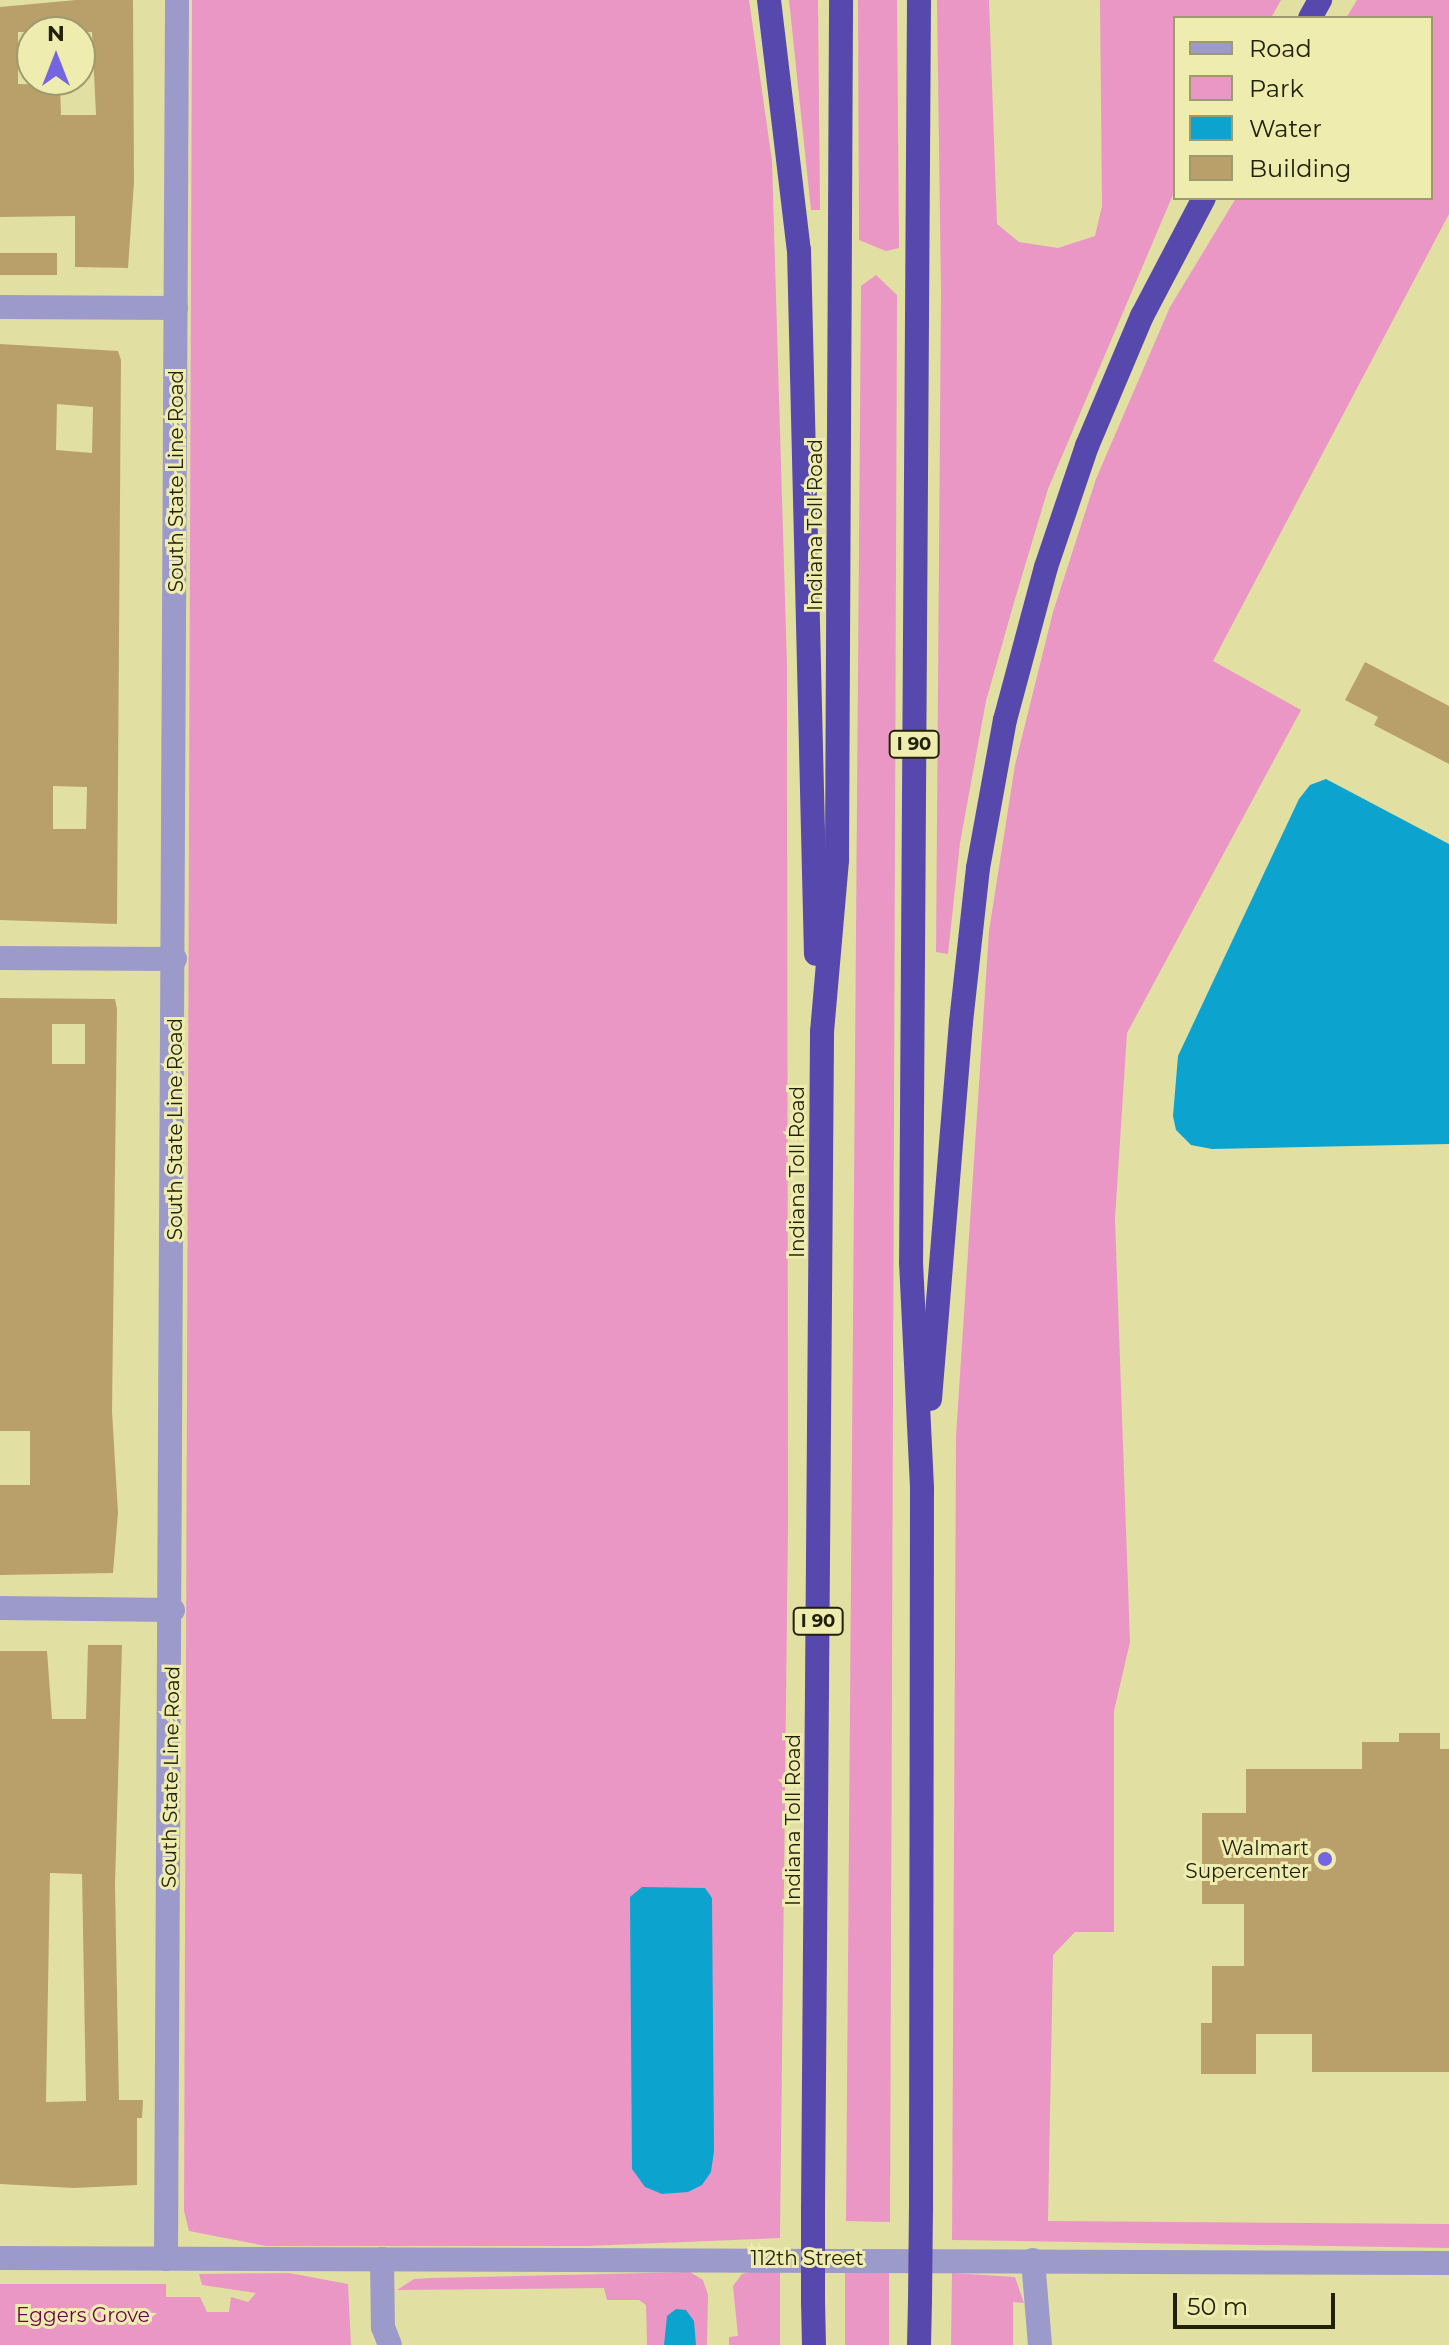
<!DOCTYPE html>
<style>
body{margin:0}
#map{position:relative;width:1449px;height:2345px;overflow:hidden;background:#e2dfa3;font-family:Montserrat,sans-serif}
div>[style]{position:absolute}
.green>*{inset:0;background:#ea97c6;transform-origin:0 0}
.water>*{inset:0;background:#0ca4cf}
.building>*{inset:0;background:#b9a06a;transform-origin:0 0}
.minor>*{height:24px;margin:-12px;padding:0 12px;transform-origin:12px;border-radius:12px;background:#9b9aca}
.highway>*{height:24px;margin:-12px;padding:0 12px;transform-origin:12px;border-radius:12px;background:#5748ae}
.highway-bridge>*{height:24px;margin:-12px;padding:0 12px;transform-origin:12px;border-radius:12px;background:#5748ae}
.dots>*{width:22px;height:22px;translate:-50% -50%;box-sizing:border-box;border:4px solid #efecb0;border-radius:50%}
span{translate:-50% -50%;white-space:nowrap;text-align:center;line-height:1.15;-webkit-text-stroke:6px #efecb0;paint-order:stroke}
.shield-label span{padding:2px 6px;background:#efecb0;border:2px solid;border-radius:6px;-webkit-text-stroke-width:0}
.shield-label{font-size:18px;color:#212008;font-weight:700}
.street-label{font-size:20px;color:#212008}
.poi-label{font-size:20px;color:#212008}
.right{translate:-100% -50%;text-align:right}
.park-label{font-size:20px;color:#6b004b}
.legend{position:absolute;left:1173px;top:16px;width:260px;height:184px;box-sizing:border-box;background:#efecb0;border:2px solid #9d9a6d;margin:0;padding:10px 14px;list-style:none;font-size:24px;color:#212008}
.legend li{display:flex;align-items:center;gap:16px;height:40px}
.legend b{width:40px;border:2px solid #9d9a6d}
.north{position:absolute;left:16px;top:16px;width:80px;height:80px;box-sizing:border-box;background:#efecb0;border:2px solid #9d9a6d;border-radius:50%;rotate:0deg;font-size:22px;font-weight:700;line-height:32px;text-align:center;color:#212008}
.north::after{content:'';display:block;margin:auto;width:28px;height:36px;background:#7665e0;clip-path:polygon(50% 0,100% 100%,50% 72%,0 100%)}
.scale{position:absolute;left:1173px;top:2293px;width:162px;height:36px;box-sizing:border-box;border:4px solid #212008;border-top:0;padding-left:10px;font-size:24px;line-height:28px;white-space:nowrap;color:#212008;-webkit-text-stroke:6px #efecb0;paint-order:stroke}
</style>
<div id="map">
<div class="green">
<div style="clip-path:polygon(192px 0,749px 0,772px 161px,787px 666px,788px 1522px,780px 2238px,587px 2246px,266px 2246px,189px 2231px,184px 2211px)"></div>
<div style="clip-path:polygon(789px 0,818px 0,820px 210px,811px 210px)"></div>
<div style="clip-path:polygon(858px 0,897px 0,899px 248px,886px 251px,859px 240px)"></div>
<div style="clip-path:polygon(937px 0,989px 0,997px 224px,1019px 242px,1058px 248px,1095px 236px,1102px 206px,1100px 0,1281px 0,1271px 18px,1175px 18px,1175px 190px,1048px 489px,1015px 599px,986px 701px,960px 843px,948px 954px,936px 952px,941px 292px)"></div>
<div style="clip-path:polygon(1357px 0,1449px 0,1449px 214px,1213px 661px,1301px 710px,1127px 1033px,1115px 1219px,1130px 1642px,1114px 1711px,1114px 1932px,1075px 1932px,1053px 1955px,1048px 2221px,1449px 2224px,1449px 2248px,952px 2240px,956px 1436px,989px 931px,1015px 765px,1053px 612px,1096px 479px,1170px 307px,1236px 198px,1431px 198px,1431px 18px,1346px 18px)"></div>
<div style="clip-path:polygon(876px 275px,897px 295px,890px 2222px,846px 2221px,861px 286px)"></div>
<div style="clip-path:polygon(690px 2272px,703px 2280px,708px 2295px,707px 2345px,647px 2345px,646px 2305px,639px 2300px,607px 2300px,604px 2288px,397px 2290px,414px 2279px,431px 2278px)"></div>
<div style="clip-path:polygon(751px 2272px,780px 2272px,780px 2345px,729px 2345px,729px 2337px,738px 2336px,733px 2286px,742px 2274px)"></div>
<div style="clip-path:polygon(289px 2273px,348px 2284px,351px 2345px,0 2345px,0 2284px,166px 2284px,166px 2297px,200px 2297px,207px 2312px,229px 2312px,231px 2297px,248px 2302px,256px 2293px,202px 2285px,199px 2274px)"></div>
<div style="left:845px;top:2273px;width:44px;height:72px"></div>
<div style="clip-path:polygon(952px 2273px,1015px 2277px,1024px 2303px,1013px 2302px,1013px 2345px,951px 2345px)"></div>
</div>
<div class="water">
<div style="clip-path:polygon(1326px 779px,1449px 844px,1449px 1144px,1212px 1149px,1191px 1145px,1176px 1130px,1173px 1116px,1178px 1056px,1299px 799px,1310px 785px)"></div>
<div style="clip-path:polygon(642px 1887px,705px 1888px,712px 1898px,714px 2151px,711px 2172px,702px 2185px,688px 2192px,662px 2194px,645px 2187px,632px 2169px,630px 1897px)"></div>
<div style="clip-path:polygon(676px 2309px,686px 2310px,694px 2321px,696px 2345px,664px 2345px,667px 2316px)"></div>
</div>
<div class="building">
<div style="clip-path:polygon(evenodd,76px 0,133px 0,134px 182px,128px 268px,75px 267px,75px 216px,0 217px,0 7px,76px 0,18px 32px,92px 32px,96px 115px,61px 115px,60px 85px,18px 84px,18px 32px)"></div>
<div style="left:0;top:253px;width:57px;height:22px"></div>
<div style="clip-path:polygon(evenodd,0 344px,118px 351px,121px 360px,117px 924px,0 920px,0 344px,57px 404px,93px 407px,92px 453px,56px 450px,57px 404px,0 344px,53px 786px,87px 787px,86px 829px,53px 829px,53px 786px)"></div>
<div style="clip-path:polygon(1365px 662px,1449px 706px,1449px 764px,1374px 725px,1378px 717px,1345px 700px)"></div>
<div style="clip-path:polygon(evenodd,0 998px,115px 999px,117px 1009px,112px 1411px,118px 1513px,113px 1573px,0 1575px,0 1485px,30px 1485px,30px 1431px,0 1431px,0 998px,52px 1024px,85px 1024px,85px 1064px,52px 1064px,52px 1024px)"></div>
<div style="clip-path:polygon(evenodd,88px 1645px,122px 1645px,115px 1884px,119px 2100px,143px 2100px,142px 2118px,137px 2118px,137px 2185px,74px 2188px,0 2184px,0 1651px,47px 1651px,52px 1719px,86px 1719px,88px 1645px,50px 1873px,82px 1874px,86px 2101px,46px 2102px,50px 1873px)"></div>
<div style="clip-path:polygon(1399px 1733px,1440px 1733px,1440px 1749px,1449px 1749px,1449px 2072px,1312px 2072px,1312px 2034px,1256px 2034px,1256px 2074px,1201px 2074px,1201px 2023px,1212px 2023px,1212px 1966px,1244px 1966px,1244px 1904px,1202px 1904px,1202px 1813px,1246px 1813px,1246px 1769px,1362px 1769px,1362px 1742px,1399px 1742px)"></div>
</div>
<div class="minor">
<div style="left:0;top:307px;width:176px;rotate:0.3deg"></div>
<div style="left:0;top:958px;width:175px;rotate:0.3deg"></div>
<div style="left:0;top:1608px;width:173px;rotate:0.7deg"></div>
<div style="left:0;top:2258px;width:1449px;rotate:0.2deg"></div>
<div style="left:166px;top:2259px;width:2259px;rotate:-89.72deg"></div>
<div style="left:382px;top:2259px;width:68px;rotate:89.2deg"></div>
<div style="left:383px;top:2327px;width:19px;rotate:69deg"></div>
<div style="left:1033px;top:2260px;width:85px;rotate:85.3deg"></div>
</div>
<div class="highway">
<div style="left:769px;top:0;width:252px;rotate:83.2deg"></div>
<div style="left:799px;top:250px;width:704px;rotate:88.62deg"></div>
<div style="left:919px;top:0;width:1262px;rotate:90.36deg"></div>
<div style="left:911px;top:1262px;width:227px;rotate:87.2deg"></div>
<div style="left:922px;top:1489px;width:720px;rotate:90.08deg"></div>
<div style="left:1310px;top:18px;width:21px;rotate:-61deg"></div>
<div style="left:930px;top:1399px;width:378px;rotate:-85.3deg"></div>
<div style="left:961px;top:1022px;width:155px;rotate:-83.7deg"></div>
<div style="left:978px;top:868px;width:150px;rotate:-79.7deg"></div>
<div style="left:1005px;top:720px;width:158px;rotate:-75deg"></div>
<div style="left:1046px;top:567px;width:128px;rotate:-71.3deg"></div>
<div style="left:1087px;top:446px;width:141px;rotate:-67.1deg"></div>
<div style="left:1142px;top:316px;width:133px;rotate:-62.3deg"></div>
<div style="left:813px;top:2209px;width:1177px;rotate:-89.56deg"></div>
<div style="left:822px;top:1032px;width:173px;rotate:-85deg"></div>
<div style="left:837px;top:860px;width:860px;rotate:-89.73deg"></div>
<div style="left:813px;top:2301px;width:44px;rotate:88.7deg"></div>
<div style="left:919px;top:2345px;width:44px;rotate:-88.7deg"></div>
</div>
<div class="highway-bridge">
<div style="left:813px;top:2209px;width:92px;rotate:90deg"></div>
<div style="left:920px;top:2301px;width:92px;rotate:-89.4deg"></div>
</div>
<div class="dots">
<div style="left:1325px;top:1859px;background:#7665e0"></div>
</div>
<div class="shield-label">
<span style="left:914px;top:744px">I 90</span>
<span style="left:818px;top:1621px">I 90</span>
</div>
<div class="street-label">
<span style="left:176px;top:481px;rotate:-90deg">South State Line Road</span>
<span style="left:815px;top:525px;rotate:-90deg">Indiana Toll Road</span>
<span style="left:175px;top:1129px;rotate:-90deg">South State Line Road</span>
<span style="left:797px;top:1172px;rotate:-90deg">Indiana Toll Road</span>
<span style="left:171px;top:1777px;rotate:-89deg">South State Line Road</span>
<span style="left:793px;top:1820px;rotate:-90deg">Indiana Toll Road</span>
<span style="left:807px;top:2258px">112th Street</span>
</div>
<div class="poi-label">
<span class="right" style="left:1309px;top:1860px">Walmart<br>Supercenter</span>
</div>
<div class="park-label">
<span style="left:83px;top:2315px">Eggers Grove</span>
</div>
<ul class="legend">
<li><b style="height:10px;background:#9b9aca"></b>Road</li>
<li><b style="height:22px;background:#ea97c6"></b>Park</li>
<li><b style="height:22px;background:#0ca4cf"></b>Water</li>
<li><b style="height:22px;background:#b9a06a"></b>Building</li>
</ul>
<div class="north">N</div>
<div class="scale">50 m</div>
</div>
